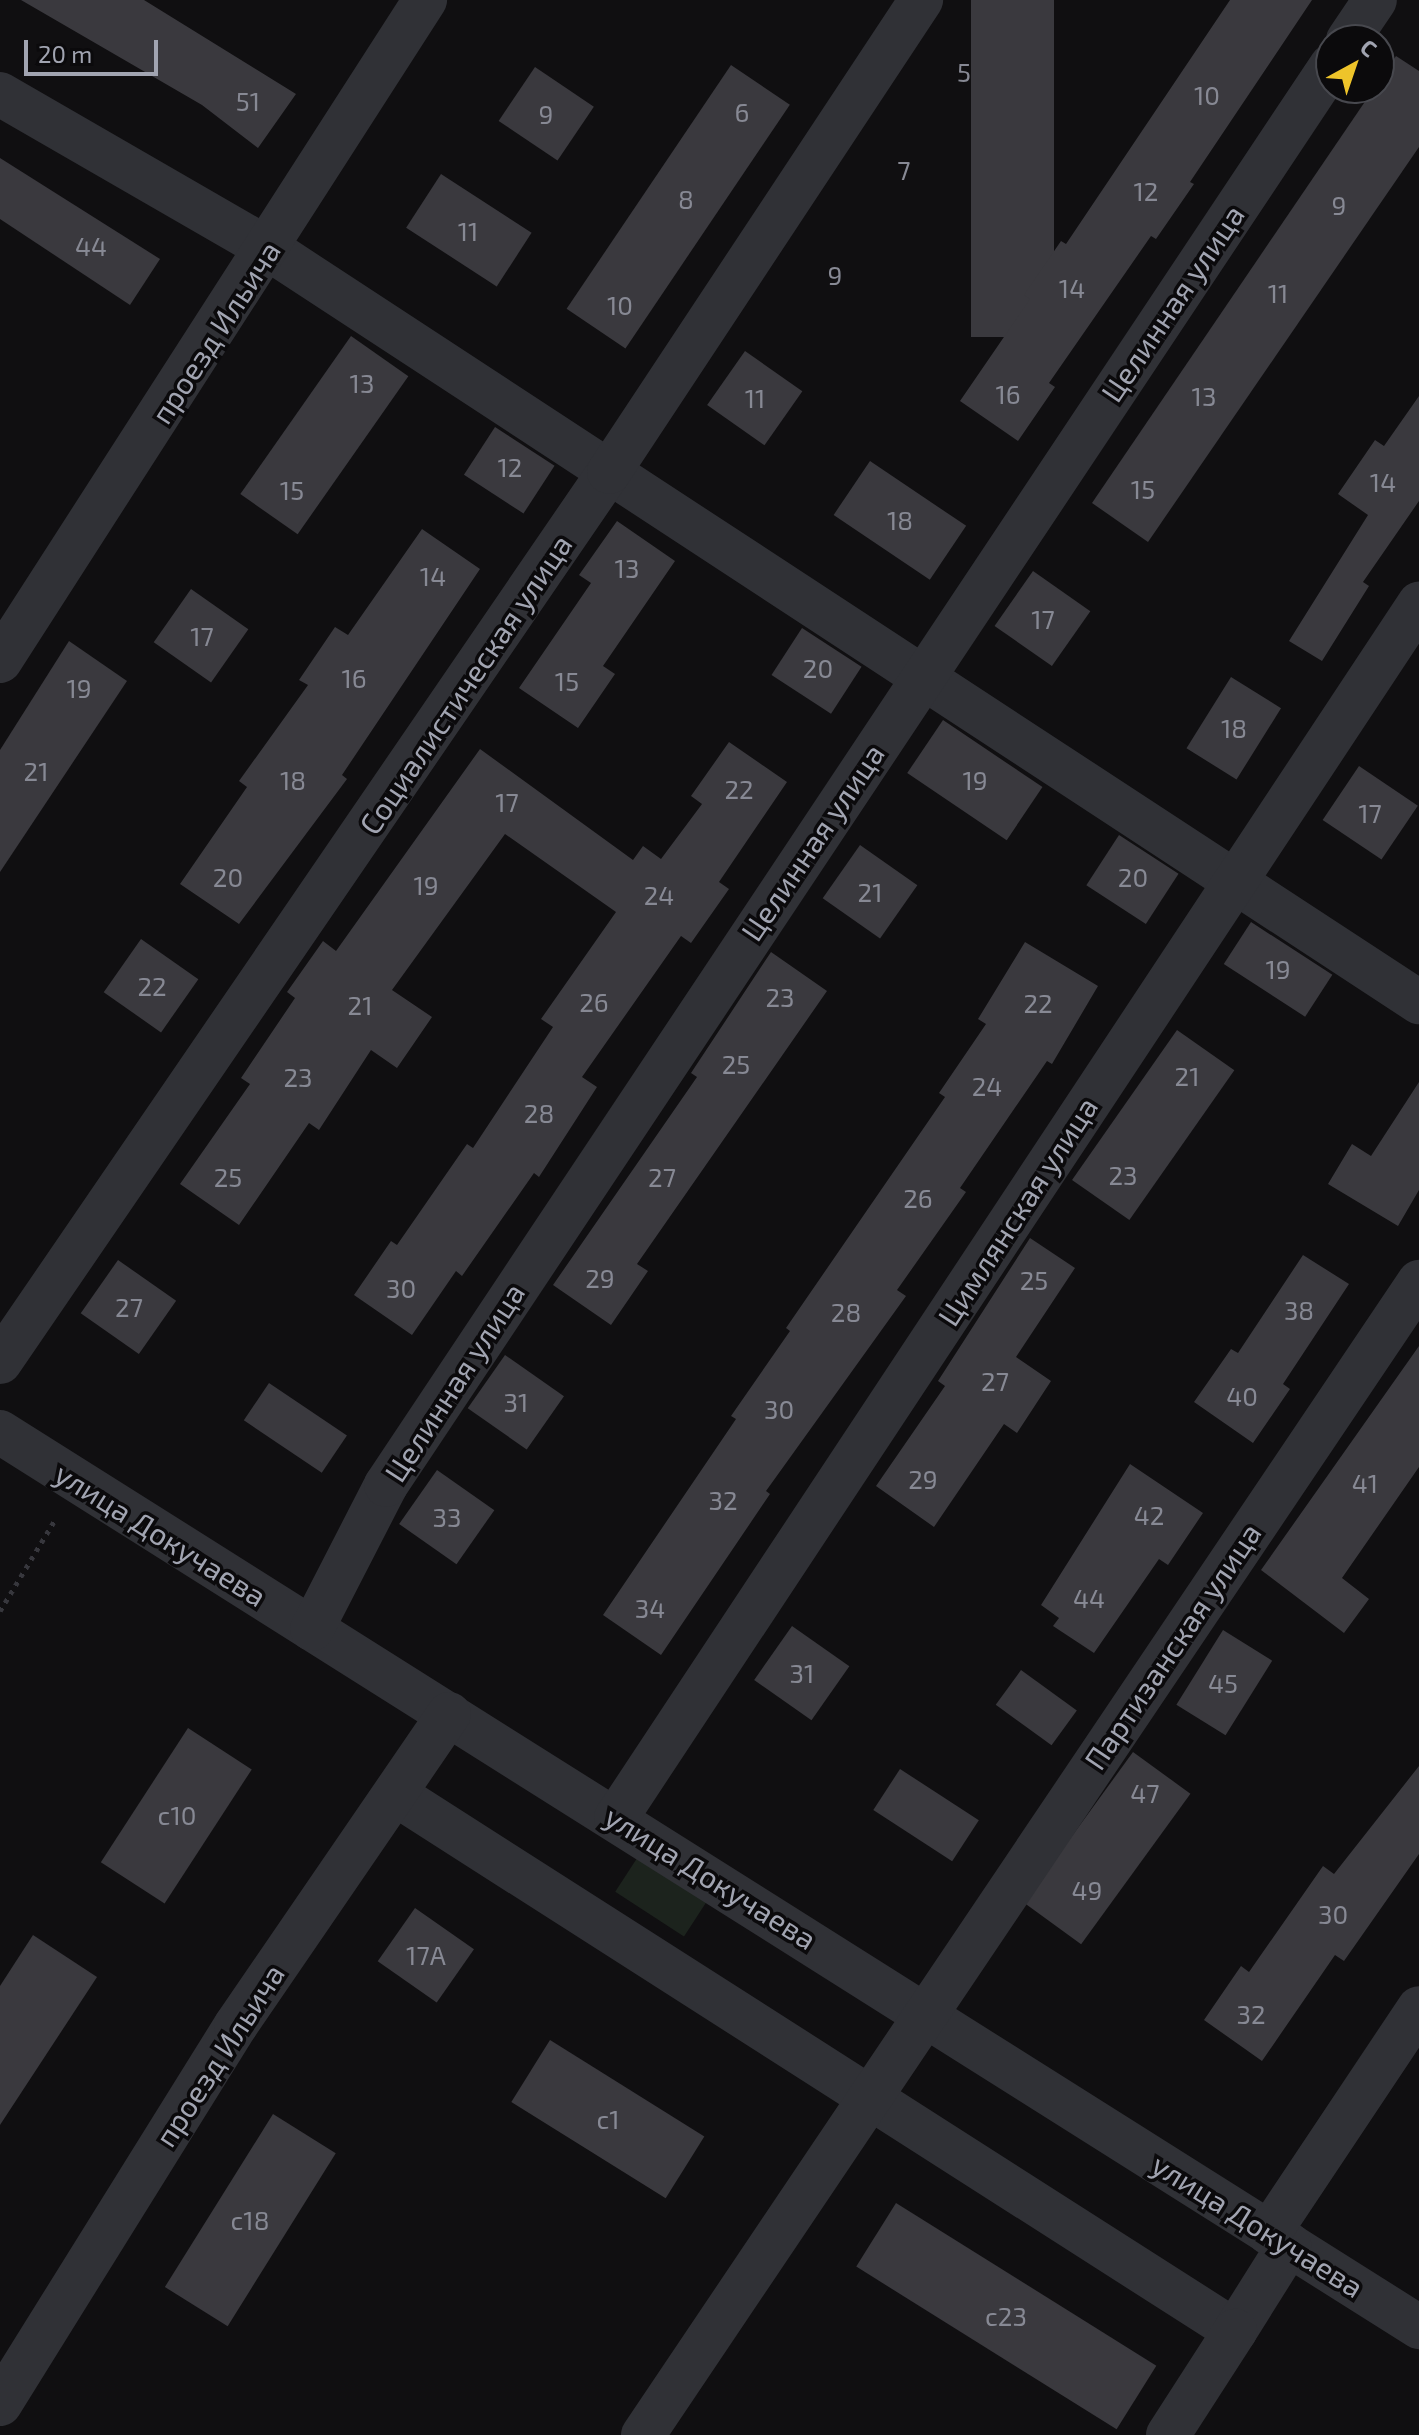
<!DOCTYPE html>
<meta charset="utf-8">
<style>
body{margin:0}
#map{position:relative;width:1419px;height:2435px;overflow:hidden;background:#100f11;font-family:"Exo 2",sans-serif}
div>[style]{position:absolute}
.green>*{inset:0;background:#1c231d;transform-origin:0 0}
.building>*{inset:0;background:#3a393e;transform-origin:0 0}
.path>*{height:5px;margin-top:-2.5px;transform-origin:0;background:repeating-linear-gradient(90deg,#37373d 0 4px,transparent 0 10px)}
.minor>*{height:44px;margin:-22px;padding:0 22px;transform-origin:22px;border-radius:22px;background:#303136}
span{translate:-50% -50%;white-space:nowrap;text-align:center;line-height:1.15;-webkit-text-stroke:7px #0b0a0c;paint-order:stroke}
.number-label{font-size:26px;color:#878994}
.number-label span{-webkit-text-stroke-width:0}
.street-label{font-size:30px;color:#a1a4b1}
.north{position:absolute;left:1315px;top:24px;width:80px;height:80px;box-sizing:border-box;background:#0b0a0c;border:2px solid #47484e;border-radius:50%;rotate:40deg;font-size:22px;font-weight:700;line-height:32px;text-align:center;color:#a1a4b1}
.north::after{content:'';display:block;margin:auto;width:28px;height:36px;background:#eec42a;clip-path:polygon(50% 0,100% 100%,50% 72%,0 100%)}
.scale{position:absolute;left:24px;top:40px;width:134px;height:36px;box-sizing:border-box;border:4px solid #a1a4b1;border-top:0;padding-left:10px;font-size:24px;line-height:28px;white-space:nowrap;color:#a1a4b1;-webkit-text-stroke:6px #0b0a0c;paint-order:stroke}
</style>
<div id="map">
<div class="green">
<div style="left:643px;top:1849px;width:82px;height:51px;rotate:33deg"></div>
</div>
<div class="building">
<div style="clip-path:polygon(21px 0,144px 0,296px 94px,258px 148px,202px 105px)"></div>
<div style="left:971px;top:0;width:83px;height:337px"></div>
<div style="clip-path:polygon(1230px 0,1312px 0,1190px 182px,1194px 184px,1156px 239px,1151px 236px,1049px 383px,1055px 387px,1018px 441px,960px 401px,1030px 299px,1024px 295px,1061px 241px,1066px 244px)"></div>
<div style="clip-path:polygon(1396px 56px,1419px 71px,1419px 147px,1148px 542px,1092px 503px)"></div>
<div style="left:731px;top:65px;width:71px;height:294px;rotate:34deg"></div>
<div style="left:535px;top:67px;width:71px;height:65px;rotate:34deg"></div>
<div style="clip-path:polygon(0 158px,160px 259px,130px 305px,0 219px)"></div>
<div style="left:441px;top:174px;width:108px;height:64px;rotate:33deg"></div>
<div style="left:351px;top:336px;width:70px;height:193px;rotate:35deg"></div>
<div style="left:745px;top:351px;width:70px;height:66px;rotate:35deg"></div>
<div style="clip-path:polygon(1419px 396px,1419px 501px,1363px 582px,1369px 586px,1322px 661px,1289px 641px,1368px 515px,1338px 494px,1375px 440px,1384px 446px)"></div>
<div style="left:495px;top:427px;width:71px;height:57px;rotate:33deg"></div>
<div style="left:870px;top:461px;width:116px;height:65px;rotate:34deg"></div>
<div style="clip-path:polygon(617px 521px,675px 561px,603px 666px,615px 674px,578px 728px,519px 688px,591px 583px,579px 575px)"></div>
<div style="clip-path:polygon(422px 529px,480px 569px,342px 775px,347px 779px,239px 924px,180px 884px,247px 787px,239px 781px,308px 685px,299px 680px,335px 627px,348px 635px)"></div>
<div style="left:1033px;top:571px;width:70px;height:67px;rotate:35deg"></div>
<div style="left:191px;top:589px;width:70px;height:65px;rotate:35deg"></div>
<div style="left:802px;top:628px;width:71px;height:56px;rotate:33deg"></div>
<div style="clip-path:polygon(69px 641px,127px 681px,0 872px,0 750px)"></div>
<div style="left:1231px;top:677px;width:59px;height:84px;rotate:32deg"></div>
<div style="left:943px;top:720px;width:120px;height:64px;rotate:34deg"></div>
<div style="clip-path:polygon(729px 742px,787px 782px,719px 882px,729px 889px,691px 943px,681px 936px,582px 1077px,597px 1087px,539px 1177px,534px 1173px,462px 1276px,456px 1271px,412px 1335px,354px 1295px,391px 1241px,397px 1245px,467px 1144px,473px 1148px,553px 1027px,541px 1019px,616px 912px,505px 834px,392px 990px,432px 1017px,397px 1068px,371px 1050px,319px 1130px,309px 1123px,239px 1225px,180px 1184px,250px 1084px,241px 1078px,295px 998px,287px 992px,323px 941px,336px 951px,480px 749px,633px 860px,643px 846px,661px 859px,702px 804px,691px 796px)"></div>
<div style="left:1359px;top:766px;width:71px;height:65px;rotate:34deg"></div>
<div style="left:1119px;top:835px;width:71px;height:60px;rotate:33deg"></div>
<div style="left:860px;top:845px;width:70px;height:65px;rotate:35deg"></div>
<div style="left:1251px;top:922px;width:97px;height:50px;rotate:33deg"></div>
<div style="left:141px;top:939px;width:70px;height:65px;rotate:35deg"></div>
<div style="clip-path:polygon(1025px 942px,1098px 986px,1052px 1064px,1047px 1061px,960px 1188px,966px 1192px,897px 1290px,906px 1296px,766px 1491px,770px 1494px,661px 1655px,603px 1615px,736px 1419px,731px 1416px,790px 1331px,786px 1328px,945px 1097px,939px 1093px,986px 1024px,978px 1019px)"></div>
<div style="clip-path:polygon(771px 952px,827px 991px,637px 1264px,648px 1271px,611px 1325px,553px 1285px,697px 1077px,691px 1073px)"></div>
<div style="left:1177px;top:1030px;width:70px;height:183px;rotate:35deg"></div>
<div style="clip-path:polygon(1419px 1082px,1419px 1190px,1398px 1226px,1328px 1184px,1352px 1144px,1371px 1156px)"></div>
<div style="clip-path:polygon(1030px 1238px,1075px 1268px,1016px 1357px,1051px 1381px,1017px 1433px,1004px 1424px,934px 1527px,876px 1486px,945px 1386px,938px 1381px)"></div>
<div style="clip-path:polygon(1303px 1255px,1349px 1284px,1283px 1384px,1290px 1389px,1253px 1443px,1194px 1402px,1231px 1349px,1238px 1353px)"></div>
<div style="left:118px;top:1260px;width:71px;height:65px;rotate:35deg"></div>
<div style="clip-path:polygon(1419px 1346px,1419px 1467px,1342px 1578px,1369px 1599px,1344px 1633px,1261px 1570px)"></div>
<div style="left:505px;top:1355px;width:72px;height:65px;rotate:35deg"></div>
<div style="left:269px;top:1383px;width:94px;height:45px;rotate:34deg"></div>
<div style="clip-path:polygon(1130px 1464px,1203px 1513px,1168px 1565px,1159px 1559px,1094px 1653px,1053px 1626px,1059px 1618px,1041px 1605px)"></div>
<div style="left:437px;top:1470px;width:70px;height:66px;rotate:35deg"></div>
<div style="left:792px;top:1626px;width:70px;height:66px;rotate:35deg"></div>
<div style="left:1223px;top:1630px;width:58px;height:88px;rotate:32deg"></div>
<div style="left:1021px;top:1670px;width:69px;height:43px;rotate:36deg"></div>
<div style="left:188px;top:1728px;width:76px;height:160px;rotate:33deg"></div>
<div style="left:1133px;top:1752px;width:71px;height:186px;rotate:36deg"></div>
<div style="clip-path:polygon(1419px 1766px,1419px 1854px,1344px 1961px,1335px 1955px,1262px 2061px,1204px 2020px,1241px 1966px,1249px 1972px,1323px 1866px,1334px 1874px)"></div>
<div style="left:900px;top:1769px;width:94px;height:49px;rotate:33deg"></div>
<div style="left:415px;top:1908px;width:72px;height:65px;rotate:35deg"></div>
<div style="clip-path:polygon(33px 1935px,97px 1977px,0 2125px,0 1986px)"></div>
<div style="left:550px;top:2040px;width:182px;height:73px;rotate:32deg"></div>
<div style="left:273px;top:2114px;width:74px;height:204px;rotate:32deg"></div>
<div style="left:896px;top:2203px;width:307px;height:75px;rotate:32deg"></div>
</div>
<div class="path">
<div style="left:0;top:1611px;width:106px;rotate:-58.9deg"></div>
</div>
<div class="minor">
<div style="left:1348px;top:40px;width:48px;rotate:-56deg"></div>
<div style="left:0;top:94px;width:310px;rotate:30deg"></div>
<div style="left:269px;top:249px;width:1375px;rotate:33.22deg"></div>
<div style="left:0;top:661px;width:786px;rotate:-57.26deg"></div>
<div style="left:0;top:1362px;width:1078px;rotate:-55.62deg"></div>
<div style="left:609px;top:472px;width:566px;rotate:-56.53deg"></div>
<div style="left:0;top:1432px;width:1678px;rotate:32.24deg"></div>
<div style="left:312px;top:1629px;width:162px;rotate:-62.8deg"></div>
<div style="left:386px;top:1485px;width:1705px;rotate:-56.34deg"></div>
<div style="left:395px;top:1794px;width:997px;rotate:32.59deg"></div>
<div style="left:1235px;top:2331px;width:102px;rotate:-57.9deg"></div>
<div style="left:616px;top:1818px;width:1456px;rotate:-56.52deg"></div>
<div style="left:1269px;top:2233px;width:270px;rotate:-56.3deg"></div>
<div style="left:0;top:2404px;width:446px;rotate:-58.1deg"></div>
<div style="left:236px;top:2025px;width:377px;rotate:-55.6deg"></div>
<div style="left:643px;top:2435px;width:1390px;rotate:-56.06deg"></div>
<div style="left:1168px;top:2435px;width:124px;rotate:-57.2deg"></div>
</div>
<div class="number-label">
<span style="left:964px;top:72px">5</span>
<span style="left:1207px;top:95px">10</span>
<span style="left:248px;top:101px">51</span>
<span style="left:742px;top:112px">6</span>
<span style="left:546px;top:114px">9</span>
<span style="left:904px;top:170px">7</span>
<span style="left:1146px;top:191px">12</span>
<span style="left:686px;top:199px">8</span>
<span style="left:1339px;top:205px">9</span>
<span style="left:468px;top:231px">11</span>
<span style="left:91px;top:246px">44</span>
<span style="left:835px;top:275px">9</span>
<span style="left:1072px;top:288px">14</span>
<span style="left:1278px;top:293px">11</span>
<span style="left:620px;top:305px">10</span>
<span style="left:362px;top:383px">13</span>
<span style="left:1008px;top:394px">16</span>
<span style="left:1204px;top:396px">13</span>
<span style="left:755px;top:398px">11</span>
<span style="left:510px;top:467px">12</span>
<span style="left:1383px;top:482px">14</span>
<span style="left:1143px;top:489px">15</span>
<span style="left:292px;top:490px">15</span>
<span style="left:900px;top:520px">18</span>
<span style="left:627px;top:568px">13</span>
<span style="left:433px;top:576px">14</span>
<span style="left:1043px;top:619px">17</span>
<span style="left:202px;top:636px">17</span>
<span style="left:818px;top:668px">20</span>
<span style="left:354px;top:678px">16</span>
<span style="left:567px;top:681px">15</span>
<span style="left:79px;top:688px">19</span>
<span style="left:1234px;top:728px">18</span>
<span style="left:36px;top:771px">21</span>
<span style="left:293px;top:780px">18</span>
<span style="left:975px;top:780px">19</span>
<span style="left:739px;top:789px">22</span>
<span style="left:507px;top:802px">17</span>
<span style="left:1370px;top:813px">17</span>
<span style="left:228px;top:877px">20</span>
<span style="left:1133px;top:877px">20</span>
<span style="left:426px;top:885px">19</span>
<span style="left:870px;top:892px">21</span>
<span style="left:659px;top:895px">24</span>
<span style="left:1278px;top:969px">19</span>
<span style="left:152px;top:986px">22</span>
<span style="left:780px;top:997px">23</span>
<span style="left:594px;top:1002px">26</span>
<span style="left:1038px;top:1003px">22</span>
<span style="left:360px;top:1005px">21</span>
<span style="left:736px;top:1064px">25</span>
<span style="left:1187px;top:1076px">21</span>
<span style="left:298px;top:1077px">23</span>
<span style="left:987px;top:1086px">24</span>
<span style="left:539px;top:1113px">28</span>
<span style="left:1123px;top:1175px">23</span>
<span style="left:228px;top:1177px">25</span>
<span style="left:662px;top:1177px">27</span>
<span style="left:918px;top:1198px">26</span>
<span style="left:600px;top:1278px">29</span>
<span style="left:1034px;top:1280px">25</span>
<span style="left:401px;top:1288px">30</span>
<span style="left:129px;top:1307px">27</span>
<span style="left:1299px;top:1310px">38</span>
<span style="left:846px;top:1312px">28</span>
<span style="left:995px;top:1381px">27</span>
<span style="left:1242px;top:1396px">40</span>
<span style="left:516px;top:1402px">31</span>
<span style="left:779px;top:1409px">30</span>
<span style="left:923px;top:1479px">29</span>
<span style="left:1365px;top:1483px">41</span>
<span style="left:723px;top:1500px">32</span>
<span style="left:1149px;top:1515px">42</span>
<span style="left:447px;top:1517px">33</span>
<span style="left:1089px;top:1598px">44</span>
<span style="left:650px;top:1608px">34</span>
<span style="left:802px;top:1673px">31</span>
<span style="left:1223px;top:1683px">45</span>
<span style="left:1145px;top:1793px">47</span>
<span style="left:177px;top:1815px">с10</span>
<span style="left:1087px;top:1890px">49</span>
<span style="left:1333px;top:1914px">30</span>
<span style="left:426px;top:1955px">17А</span>
<span style="left:1251px;top:2014px">32</span>
<span style="left:608px;top:2119px">с1</span>
<span style="left:250px;top:2220px">с18</span>
<span style="left:1006px;top:2316px">с23</span>
</div>
<div class="street-label">
<span style="left:1172px;top:303px;rotate:-56deg">Целинная улица</span>
<span style="left:215px;top:332px;rotate:-57deg">проезд Ильича</span>
<span style="left:465px;top:684px;rotate:-56deg">Социалистическая улица</span>
<span style="left:812px;top:842px;rotate:-56deg">Целинная улица</span>
<span style="left:1017px;top:1211px;rotate:-57deg">Цимлянская улица</span>
<span style="left:454px;top:1382px;rotate:-57deg">Целинная улица</span>
<span style="left:161px;top:1534px;rotate:32deg">улица Докучаева</span>
<span style="left:1172px;top:1646px;rotate:-56deg">Партизанская улица</span>
<span style="left:711px;top:1877px;rotate:32deg">улица Докучаева</span>
<span style="left:219px;top:2055px;rotate:-57deg">проезд Ильича</span>
<span style="left:1258px;top:2225px;rotate:32deg">улица Докучаева</span>
</div>
<div class="north">С</div>
<div class="scale">20 m</div>
</div>
